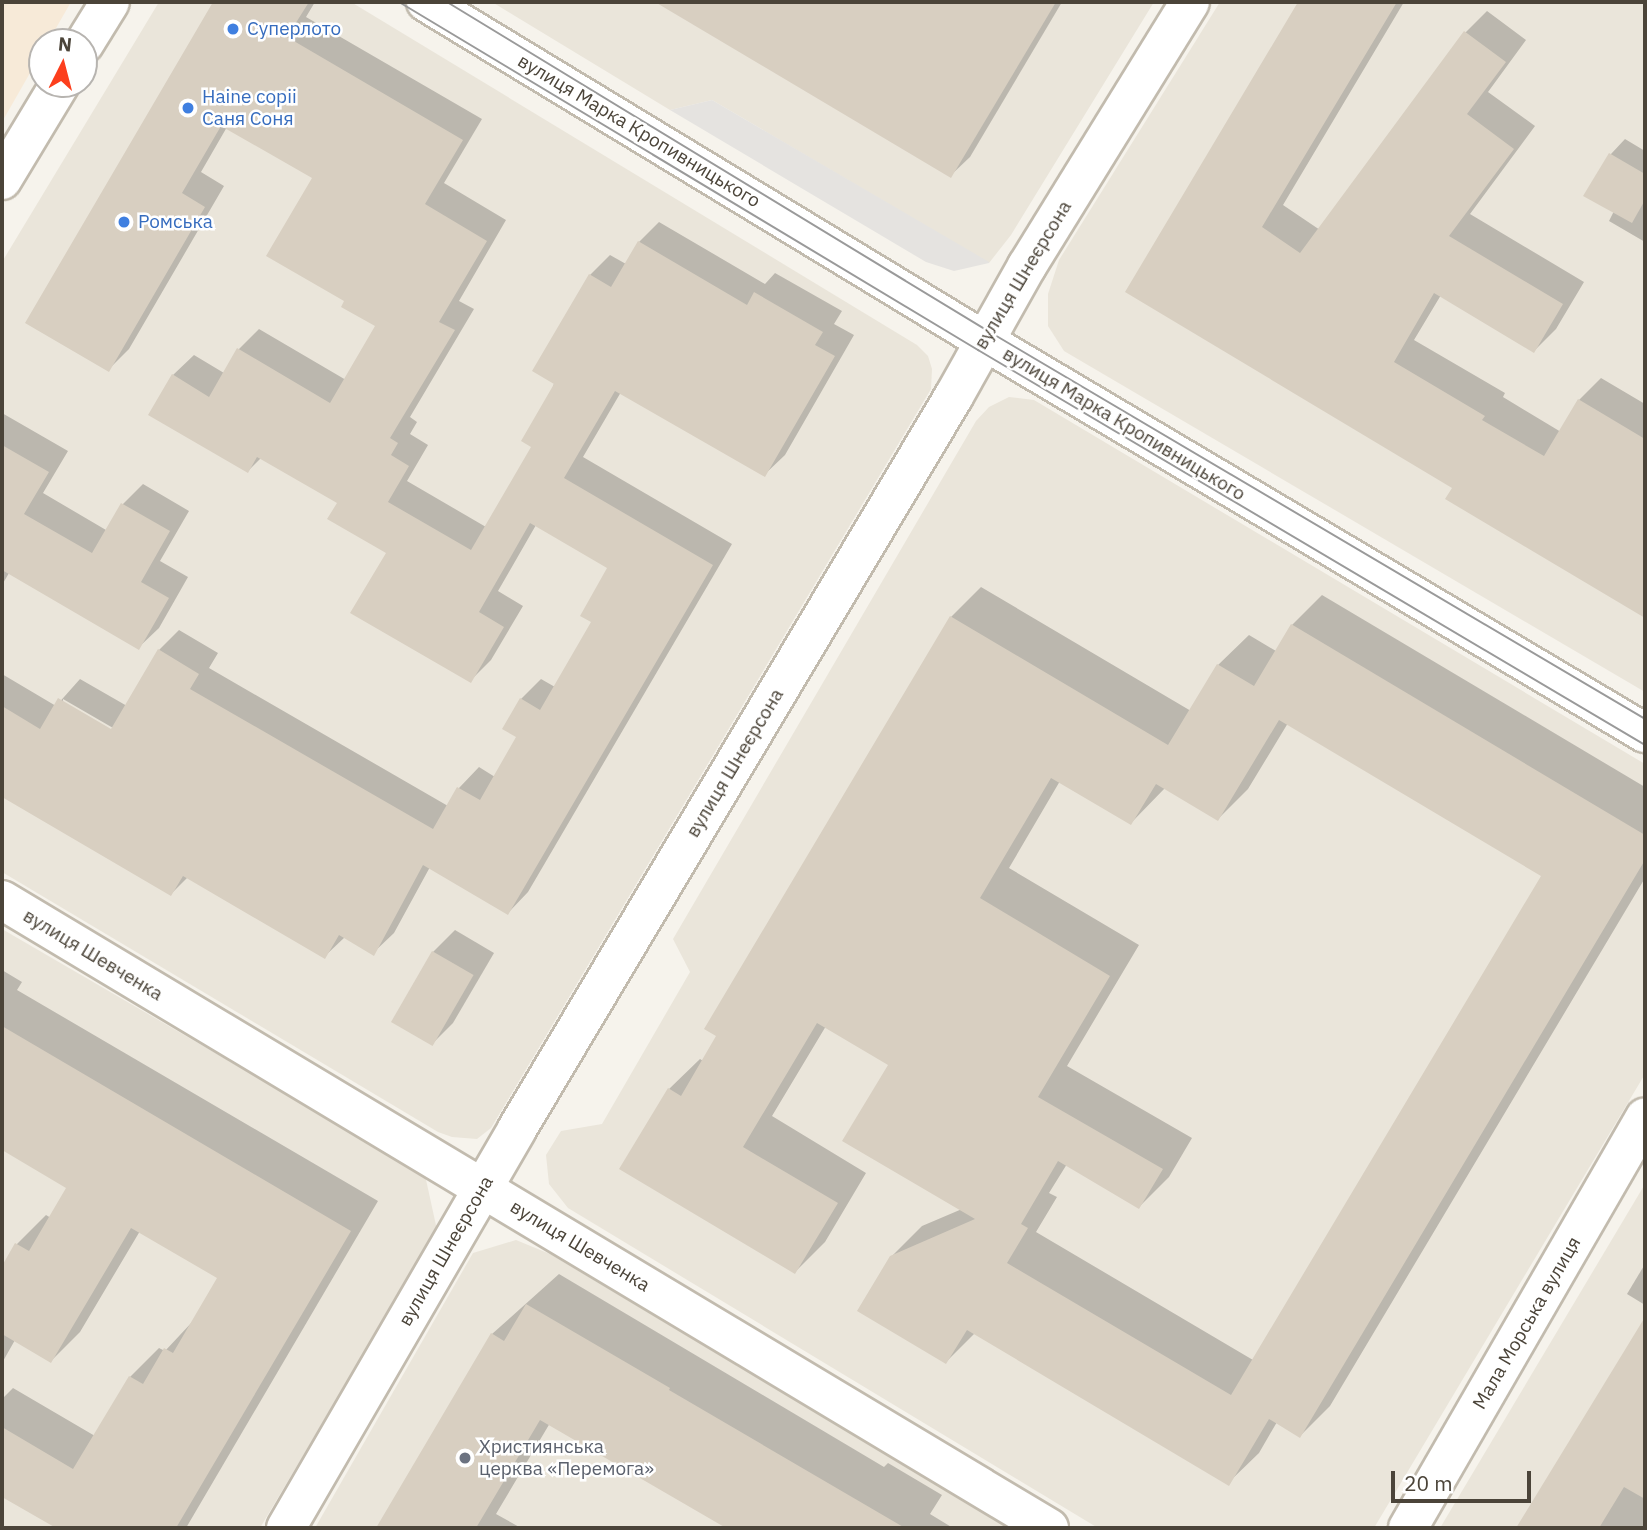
<!DOCTYPE html>
<meta charset="utf-8">
<style>
body{margin:0}
#map{position:relative;width:1647px;height:1530px;overflow:hidden;background:#f6f3ec;font-family:"IBM Plex Sans",sans-serif}
div>[style]{position:absolute}
.residential>*{inset:0;background:#eae5da}
.commercial>*{inset:0;background:#f7ead8}
.parking>*{inset:0;background:#e5e3e0}
.shadow>*{inset:0;background:#0003}
.building>*{inset:0;background:#d8cfc1;transform-origin:0 0}
.roads{filter:drop-shadow(2px 0 #c2bbae) drop-shadow(-2px 0 #c2bbae) drop-shadow(0 2px #c2bbae) drop-shadow(0 -2px #c2bbae)}
.minor>*{height:38px;margin:-19px;padding:0 19px;transform-origin:19px;border-radius:19px;background:#fff}
.tram>*{height:2px;margin:-1px;padding:0 1px;transform-origin:1px;border-radius:1px;background:#9a9a9a}
.dots>*{width:19px;height:19px;translate:-50% -50%;box-sizing:border-box;border:4px solid #fff;border-radius:50%}
span{translate:-50% -50%;white-space:nowrap;text-align:center;line-height:1.15;-webkit-text-stroke:5px #fff;paint-order:stroke}
.shop-label{font-size:19px;color:#366cbe}
.left{translate:0 -50%;text-align:left}
.street-label{font-size:19px;color:#4b4439}
.worship-label{font-size:19px;color:#5b616d}
.frame{position:absolute;inset:0;border:4px solid #4b4439;pointer-events:none}
.north{position:absolute;left:28px;top:28px;width:70px;height:70px;box-sizing:border-box;background:#fff;border:2px solid #b7b4b0;border-radius:50%;rotate:6deg;font-size:19px;font-weight:700;line-height:28px;text-align:center;color:#4b4439}
.north::after{content:'';display:block;margin:auto;width:24px;height:32px;background:#fc3f1d;clip-path:polygon(50% 0,100% 100%,50% 72%,0 100%)}
.scale{position:absolute;left:1391px;top:1471px;width:140px;height:32px;box-sizing:border-box;border:4px solid #4b4439;border-top:0;padding-left:9px;font-size:21px;line-height:24px;white-space:nowrap;color:#4b4439;-webkit-text-stroke:5px #fff;paint-order:stroke}
</style>
<div id="map">
<div class="residential">
<div style="clip-path:polygon(159px 2px,351px 2px,917px 345px,928px 356px,932px 369px,931px 389px,491px 1128px,477px 1139px,452px 1137px,438px 1132px,2px 872px,2px 262px)"></div>
<div style="clip-path:polygon(492px 2px,1154px 2px,1011px 235px,989px 263px,712px 100px,670px 110px)"></div>
<div style="clip-path:polygon(1220px 2px,1645px 2px,1645px 692px,1064px 351px,1048px 326px,1048px 294px,1059px 260px)"></div>
<div style="clip-path:polygon(1009px 397px,1034px 400px,1645px 764px,1645px 1074px,1374px 1528px,1098px 1528px,568px 1208px,549px 1184px,546px 1155px,561px 1131px,602px 1124px,690px 972px,673px 939px,976px 421px,989px 407px)"></div>
<div style="clip-path:polygon(2px 929px,425px 1175px,437px 1230px,260px 1528px,2px 1528px)"></div>
<div style="clip-path:polygon(1645px 1184px,1645px 1528px,1440px 1528px)"></div>
<div style="clip-path:polygon(516px 1240px,550px 1254px,1010px 1528px,315px 1528px,473px 1253px)"></div>
</div>
<div class="commercial">
<div style="clip-path:polygon(2px 2px,71px 2px,48px 42px,42px 42px,42px 52px,2px 122px)"></div>
</div>
<div class="parking">
<div style="clip-path:polygon(712px 100px,989px 262px,989px 263px,954px 271px,926px 262px,670px 110px)"></div>
</div>
<div class="shadow">
<div style="clip-path:polygon(evenodd,215px 2px,315px 2px,306px 17px,482px 119px,444px 183px,506px 220px,459px 301px,474px 309px,410px 417px,417px 422px,410px 434px,428px 445px,407px 481px,486px 527px,533px 447px,590px 275px,610px 255px,626px 264px,639px 242px,659px 222px,765px 284px,775px 273px,842px 311px,834px 324px,854px 335px,785px 455px,764px 475px,621px 392px,583px 457px,732px 544px,528px 892px,508px 913px,430px 867px,394px 933px,373px 953px,345px 937px,325px 956px,188px 877px,171px 894px,2px 795px,2px 674px,56px 706px,80px 679px,127px 706px,159px 650px,179px 630px,218px 653px,209px 668px,448px 806px,459px 788px,479px 767px,495px 777px,519px 737px,521px 699px,541px 679px,555px 687px,593px 621px,609px 567px,536px 525px,498px 591px,523px 606px,491px 660px,470px 681px,388px 552px,339px 502px,262px 457px,248px 471px,173px 375px,194px 355px,224px 373px,238px 350px,259px 329px,346px 380px,377px 326px,347px 301px,314px 177px,227px 127px,201px 172px,224px 186px,129px 349px,109px 369px,28px 323px,215px 2px,63px 699px,120px 732px,118px 735px,63px 703px,63px 699px)"></div>
<div style="clip-path:polygon(659px 2px,1062px 2px,970px 157px,950px 176px)"></div>
<div style="clip-path:polygon(1300px 2px,1404px 2px,1283px 205px,1320px 230px,1465px 33px,1487px 11px,1526px 40px,1488px 92px,1535px 126px,1470px 214px,1584px 282px,1556px 329px,1534px 351px,1441px 295px,1414px 340px,1505px 393px,1503px 397px,1561px 432px,1579px 400px,1601px 378px,1645px 404px,1645px 616px,1447px 498px,1454px 487px,1127px 291px)"></div>
<div style="clip-path:polygon(1625px 139px,1645px 151px,1645px 242px,1609px 221px,1614px 211px,1586px 195px,1611px 154px)"></div>
<div style="clip-path:polygon(2px 413px,68px 451px,43px 493px,106px 530px,123px 504px,143px 484px,189px 511px,160px 561px,188px 577px,159px 628px,138px 648px,9px 573px,2px 585px)"></div>
<div style="clip-path:polygon(evenodd,981px 587px,1191px 711px,1218px 665px,1249px 635px,1276px 651px,1292px 625px,1322px 595px,1645px 787px,1645px 878px,1330px 1406px,1300px 1436px,1277px 1422px,1259px 1453px,1228px 1483px,975px 1333px,946px 1362px,891px 1257px,922px 1226px,962px 1209px,890px 1064px,826px 1026px,772px 1116px,866px 1173px,825px 1242px,795px 1272px,669px 1089px,700px 1059px,703px 1061px,951px 617px,981px 587px,1288px 723px,1544px 875px,1253px 1360px,1036px 1232px,1057px 1197px,1049px 1193px,1067px 1164px,1139px 1207px,1169px 1177px,1192px 1138px,1067px 1066px,1139px 945px,1009px 868px,1060px 781px,1131px 823px,1165px 788px,1218px 819px,1248px 789px,1288px 723px)"></div>
<div style="clip-path:polygon(455px 930px,494px 953px,453px 1023px,431px 1045px,433px 952px)"></div>
<div style="clip-path:polygon(2px 970px,22px 982px,17px 990px,378px 1201px,186px 1528px,59px 1528px,2px 1495px,2px 1399px,13px 1388px,95px 1436px,130px 1377px,159px 1348px,165px 1351px,194px 1320px,219px 1278px,140px 1231px,80px 1332px,51px 1361px,15px 1340px,2px 1363px,2px 1269px,17px 1244px,46px 1215px,51px 1218px,69px 1187px,2px 1148px)"></div>
<div style="clip-path:polygon(1645px 1264px,1645px 1305px,1627px 1294px)"></div>
<div style="clip-path:polygon(559px 1274px,884px 1467px,888px 1463px,942px 1495px,930px 1514px,953px 1528px,729px 1528px,550px 1423px,496px 1514px,521px 1528px,378px 1528px,492px 1334px)"></div>
<div style="clip-path:polygon(1645px 1320px,1645px 1528px,1518px 1528px)"></div>
</div>
<div class="building">
<div style="clip-path:polygon(213px 2px,309px 2px,287px 37px,463px 140px,425px 204px,487px 241px,439px 322px,455px 330px,390px 438px,398px 443px,391px 455px,409px 466px,388px 502px,471px 550px,531px 447px,521px 441px,554px 384px,532px 371px,589px 274px,611px 287px,638px 241px,747px 305px,754px 292px,823px 332px,815px 345px,835px 356px,765px 477px,615px 391px,564px 478px,713px 565px,508px 915px,423px 865px,374px 956px,339px 935px,325px 959px,183px 876px,171px 896px,2px 797px,2px 706px,40px 729px,58px 698px,111px 729px,158px 649px,199px 674px,190px 689px,433px 829px,457px 787px,480px 800px,516px 737px,502px 729px,520px 698px,540px 710px,591px 622px,580px 616px,607px 568px,530px 523px,479px 612px,504px 627px,471px 683px,350px 613px,386px 553px,327px 519px,337px 503px,257px 457px,248px 473px,148px 415px,172px 374px,209px 397px,237px 348px,330px 403px,375px 326px,341px 307px,344px 301px,266px 256px,312px 178px,221px 126px,182px 193px,205px 207px,109px 372px,25px 323px)"></div>
<div style="clip-path:polygon(655px 2px,1056px 2px,951px 178px)"></div>
<div style="clip-path:polygon(1298px 2px,1397px 2px,1262px 227px,1300px 253px,1464px 31px,1506px 62px,1467px 114px,1514px 149px,1449px 236px,1563px 304px,1534px 353px,1434px 293px,1394px 362px,1485px 416px,1482px 420px,1544px 456px,1578px 399px,1645px 439px,1645px 618px,1445px 499px,1452px 488px,1125px 292px)"></div>
<div style="clip-path:polygon(1609px 153px,1645px 174px,1645px 200px,1632px 223px,1583px 196px)"></div>
<div style="clip-path:polygon(2px 445px,49px 472px,24px 514px,92px 553px,121px 503px,170px 531px,141px 582px,169px 598px,139px 650px,2px 570px)"></div>
<div style="clip-path:polygon(evenodd,950px 616px,1168px 745px,1217px 664px,1254px 686px,1291px 624px,1645px 835px,1645px 860px,1300px 1438px,1269px 1419px,1229px 1486px,967px 1330px,946px 1364px,857px 1311px,890px 1256px,975px 1219px,842px 1141px,888px 1065px,817px 1023px,743px 1147px,838px 1203px,795px 1274px,619px 1169px,668px 1088px,681px 1096px,716px 1036px,704px 1029px,950px 616px,1279px 720px,1541px 876px,1231px 1395px,1007px 1263px,1028px 1228px,1021px 1224px,1058px 1161px,1139px 1209px,1163px 1169px,1038px 1097px,1110px 976px,980px 898px,1051px 778px,1131px 825px,1156px 784px,1218px 821px,1279px 720px)"></div>
<div style="left:432px;top:951px;width:48px;height:82px;rotate:30deg"></div>
<div style="clip-path:polygon(2px 1026px,351px 1231px,176px 1528px,56px 1528px,2px 1497px,2px 1427px,73px 1469px,129px 1376px,143px 1384px,164px 1348px,173px 1353px,217px 1278px,131px 1228px,51px 1363px,2px 1334px,2px 1266px,15px 1243px,29px 1251px,66px 1188px,2px 1150px)"></div>
<div style="clip-path:polygon(526px 1304px,670px 1388px,669px 1390px,905px 1528px,726px 1528px,540px 1420px,476px 1528px,376px 1528px,491px 1333px,504px 1341px)"></div>
<div style="clip-path:polygon(1645px 1317px,1645px 1499px,1624px 1487px,1599px 1528px,1516px 1528px)"></div>
</div>
<div class="roads">
<div class="minor">
<div style="left:426px;top:2px;width:652px;rotate:31.25deg"></div>
<div style="left:983px;top:340px;width:770px;rotate:30.7deg"></div>
<div style="left:84px;top:44px;width:49px;rotate:-58.2deg"></div>
<div style="left:2px;top:180px;width:112px;rotate:-58.9deg"></div>
<div style="left:2px;top:900px;width:1221px;rotate:30.96deg"></div>
<div style="left:286px;top:1528px;width:461px;rotate:-59.9deg"></div>
<div style="left:517px;top:1129px;width:853px;rotate:-59.2deg"></div>
<div style="left:954px;top:396px;width:149px;rotate:-60.7deg"></div>
<div style="left:1027px;top:266px;width:310px;rotate:-58.3deg"></div>
<div style="left:1408px;top:1528px;width:474px;rotate:-60deg"></div>
</div>
</div>
<div class="tram">
<div style="left:399px;top:2px;width:676px;rotate:31.01deg"></div>
<div style="left:978px;top:350px;width:775px;rotate:30.63deg"></div>
<div style="left:447px;top:2px;width:633px;rotate:31.31deg"></div>
<div style="left:988px;top:331px;width:763px;rotate:30.56deg"></div>
</div>
<div class="dots">
<div style="left:233px;top:29px;background:#3f7fe0"></div>
<div style="left:188px;top:108px;background:#3f7fe0"></div>
<div style="left:124px;top:222px;background:#3f7fe0"></div>
<div style="left:465px;top:1458px;background:#6b7280"></div>
</div>
<div class="shop-label">
<span class="left" style="left:247px;top:29px">Суперлото</span>
<span class="left" style="left:202px;top:108px">Haine copii<br>Саня Соня</span>
<span class="left" style="left:138px;top:222px">Ромська</span>
</div>
<div class="street-label">
<span style="left:639px;top:131px;rotate:31deg">вулиця Марка Кропивницького</span>
<span style="left:1023px;top:275px;rotate:-59deg">вулиця Шнеєрсона</span>
<span style="left:1124px;top:424px;rotate:31deg">вулиця Марка Кропивницького</span>
<span style="left:735px;top:763px;rotate:-59deg">вулиця Шнеєрсона</span>
<span style="left:93px;top:955px;rotate:31deg">вулиця Шевченка</span>
<span style="left:580px;top:1246px;rotate:31deg">вулиця Шевченка</span>
<span style="left:446px;top:1251px;rotate:-60deg">вулиця Шнеєрсона</span>
<span style="left:1527px;top:1323px;rotate:-60deg">Мала Морська вулиця</span>
</div>
<div class="worship-label">
<span class="left" style="left:479px;top:1458px">Християнська<br>церква «Перемога»</span>
</div>
<div class="frame"></div>
<div class="north">N</div>
<div class="scale">20 m</div>
</div>
